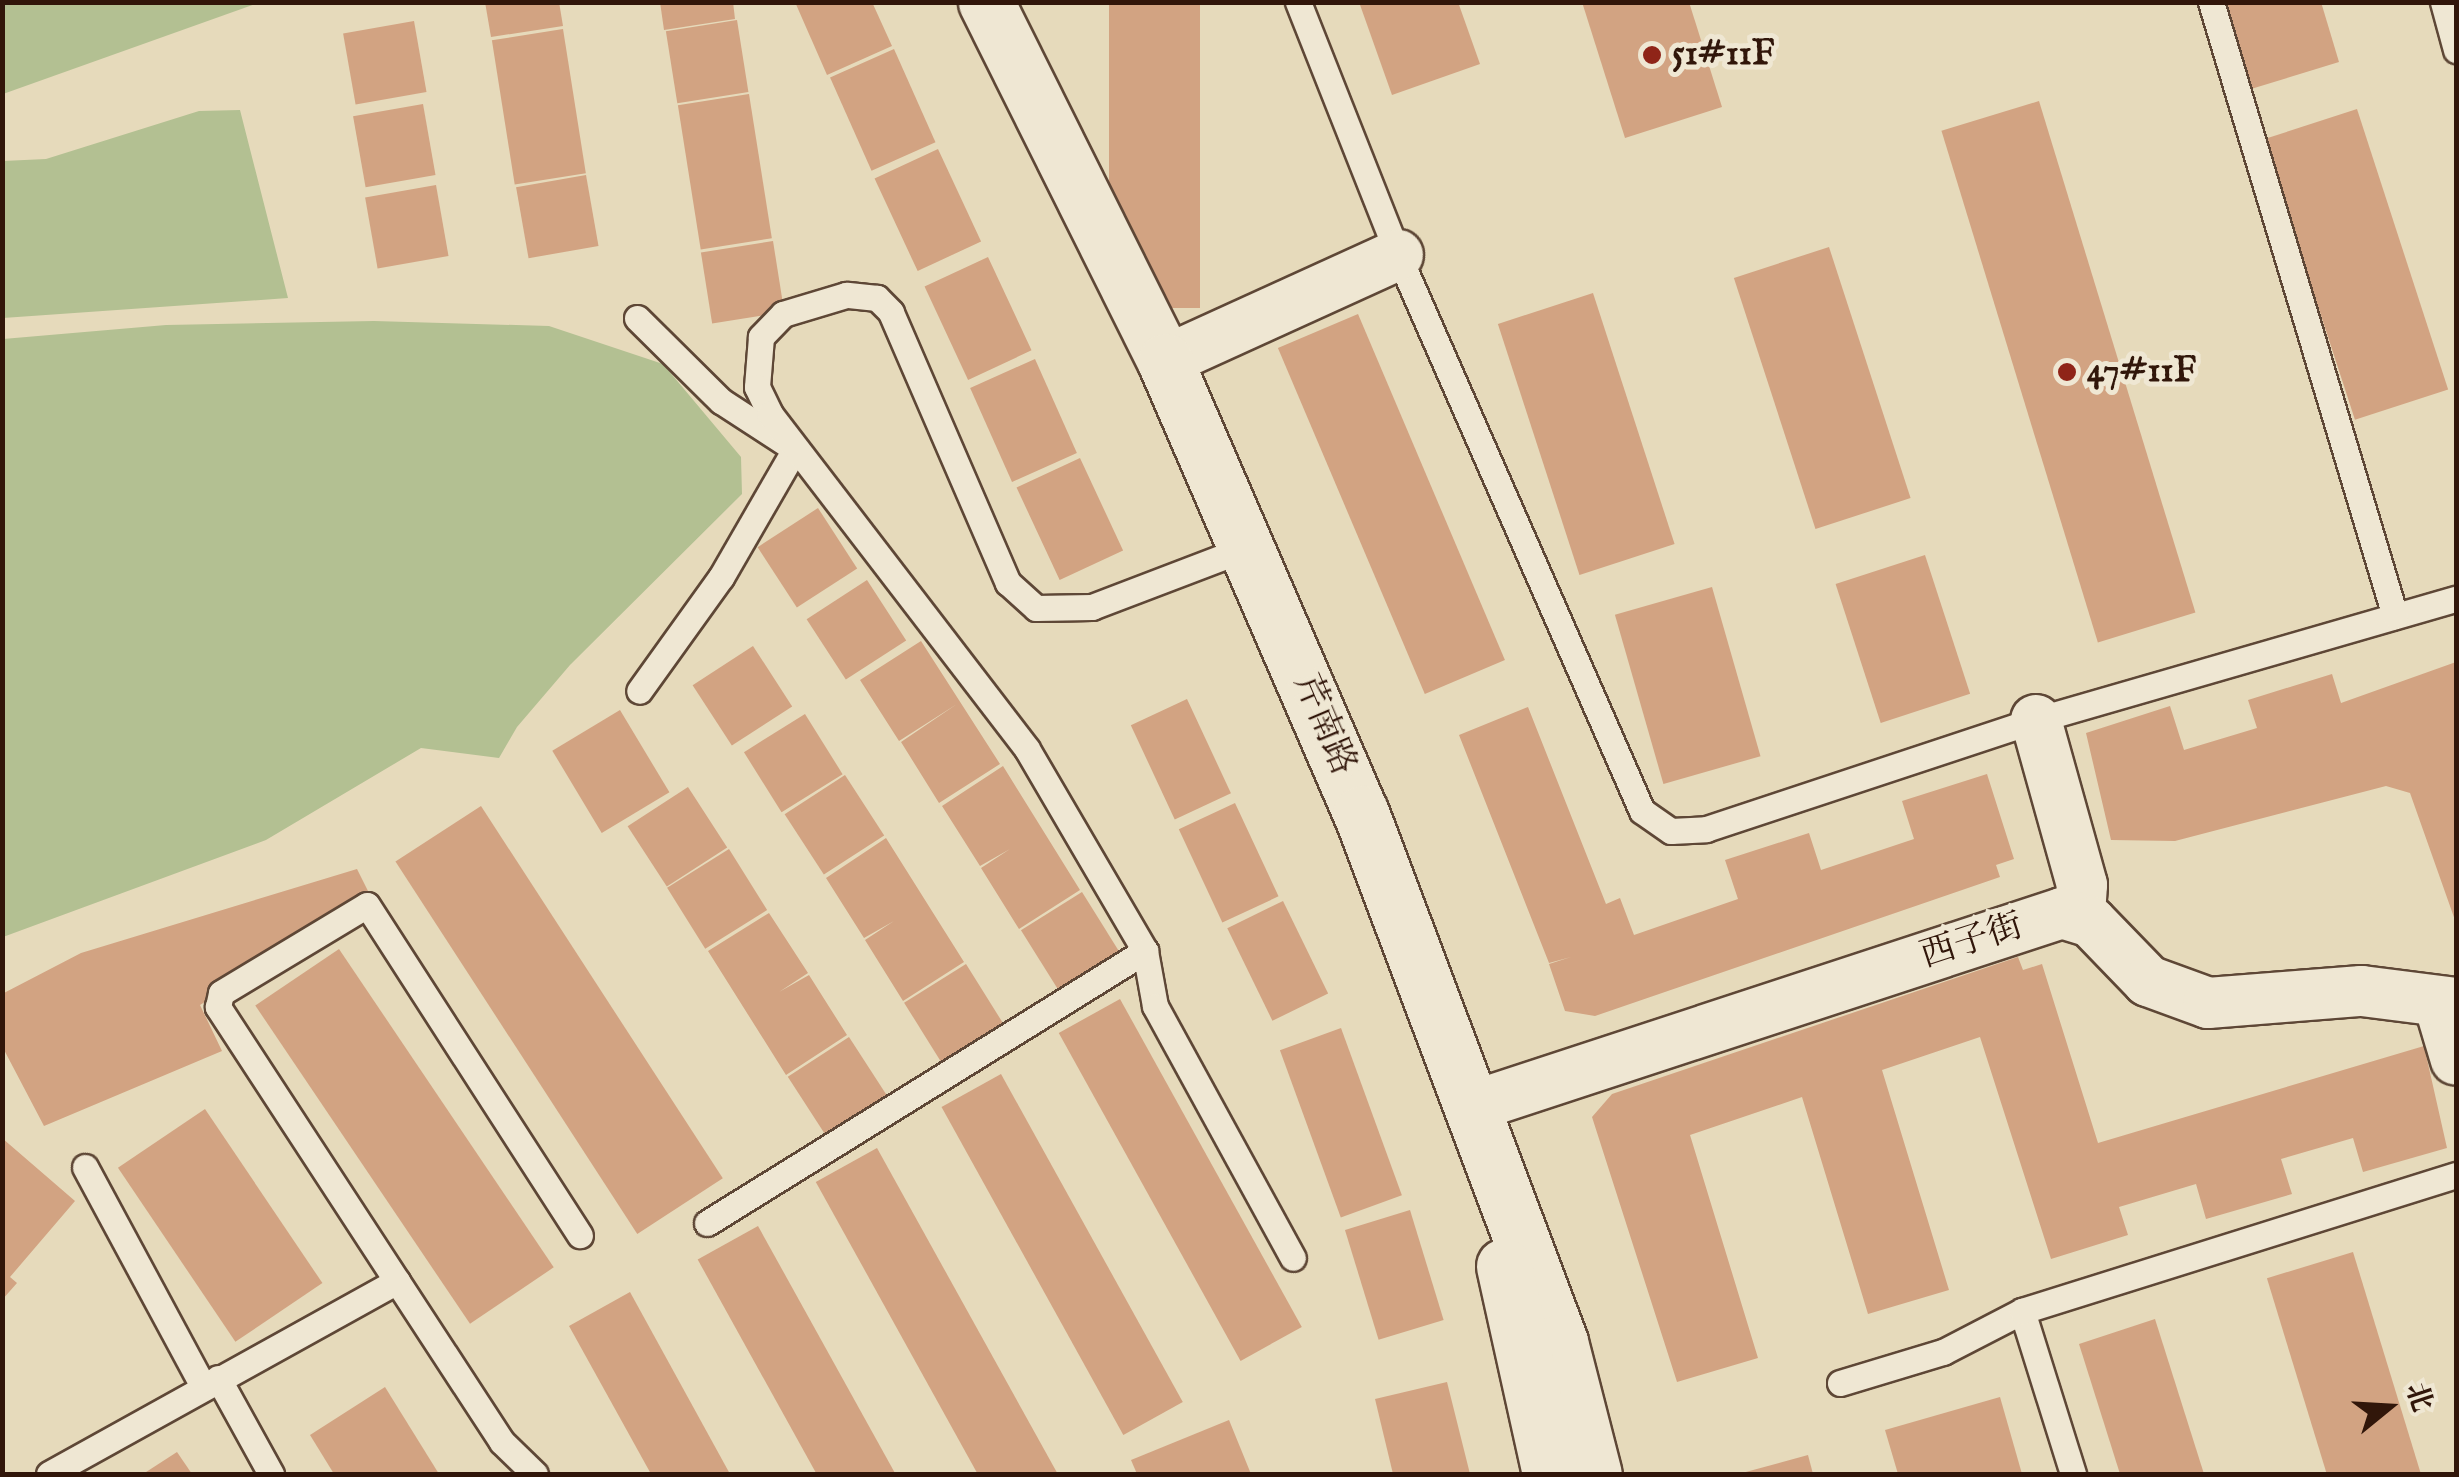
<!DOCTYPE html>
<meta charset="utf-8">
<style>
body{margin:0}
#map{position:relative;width:2459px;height:1477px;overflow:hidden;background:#e6dabb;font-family:"IM FELL English","Noto Serif SC",serif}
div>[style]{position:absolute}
.green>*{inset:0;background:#b3c092}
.building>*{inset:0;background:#d2a382;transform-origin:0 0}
.roads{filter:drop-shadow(2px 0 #5e4736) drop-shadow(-2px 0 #5e4736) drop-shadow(0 2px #5e4736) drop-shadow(0 -2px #5e4736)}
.lane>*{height:25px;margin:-12.5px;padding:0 12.5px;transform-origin:12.5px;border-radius:12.5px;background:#efe7d3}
.street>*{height:50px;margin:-25px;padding:0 25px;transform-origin:25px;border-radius:25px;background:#efe7d3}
.secondary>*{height:55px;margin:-27.5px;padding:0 27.5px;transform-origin:27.5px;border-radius:27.5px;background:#efe7d3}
.dots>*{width:28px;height:28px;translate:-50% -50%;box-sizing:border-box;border:5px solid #efe7d3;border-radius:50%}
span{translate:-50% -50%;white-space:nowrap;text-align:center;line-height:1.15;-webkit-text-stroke:10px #efe7d3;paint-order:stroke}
.poi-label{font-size:35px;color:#31160a;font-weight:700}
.left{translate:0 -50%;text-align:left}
.street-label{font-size:35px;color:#31160a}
.frame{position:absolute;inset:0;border:5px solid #31160a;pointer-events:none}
.north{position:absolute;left:2339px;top:1357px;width:100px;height:100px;-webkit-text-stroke:8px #efe7d3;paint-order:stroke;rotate:72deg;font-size:28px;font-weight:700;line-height:40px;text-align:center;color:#31160a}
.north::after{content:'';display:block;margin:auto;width:35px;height:45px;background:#31160a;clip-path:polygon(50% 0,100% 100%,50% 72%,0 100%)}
</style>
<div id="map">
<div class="green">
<div style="clip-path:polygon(2px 3px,3px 2px,258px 3px,3px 94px)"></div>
<div style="clip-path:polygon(240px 110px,288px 298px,3px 318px,3px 161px,46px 159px,199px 111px)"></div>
<div style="clip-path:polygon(374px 321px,549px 326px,663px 364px,741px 457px,742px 494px,570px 665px,517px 727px,499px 758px,421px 748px,266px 840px,3px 937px,3px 339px,166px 325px)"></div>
</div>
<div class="building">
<div style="clip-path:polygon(485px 2px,559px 2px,563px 26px,491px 37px)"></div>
<div style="clip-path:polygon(660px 2px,733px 2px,735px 19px,664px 30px)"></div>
<div style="clip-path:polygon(795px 2px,872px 2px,892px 46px,827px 75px)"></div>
<div style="left:1109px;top:2px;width:91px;height:306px"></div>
<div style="clip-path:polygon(1359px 2px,1458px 2px,1480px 64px,1392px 95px)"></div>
<div style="clip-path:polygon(1582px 2px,1689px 2px,1722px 107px,1625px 138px)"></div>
<div style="clip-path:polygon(2225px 2px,2321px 2px,2339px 62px,2251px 89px)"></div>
<div style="left:737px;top:20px;width:73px;height:72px;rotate:81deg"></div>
<div style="left:414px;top:21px;width:72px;height:72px;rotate:80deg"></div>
<div style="left:563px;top:29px;width:146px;height:72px;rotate:81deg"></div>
<div style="left:894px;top:49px;width:102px;height:70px;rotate:66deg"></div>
<div style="left:749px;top:94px;width:146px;height:72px;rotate:81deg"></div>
<div style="left:2039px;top:101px;width:535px;height:102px;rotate:73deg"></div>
<div style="left:423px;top:104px;width:72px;height:71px;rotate:80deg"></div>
<div style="left:2357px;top:109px;width:295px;height:98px;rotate:72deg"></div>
<div style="left:938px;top:149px;width:102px;height:70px;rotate:65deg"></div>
<div style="left:586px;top:175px;width:72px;height:71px;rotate:80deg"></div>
<div style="left:436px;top:185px;width:72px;height:72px;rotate:80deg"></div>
<div style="left:773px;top:241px;width:72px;height:73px;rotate:81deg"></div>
<div style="left:1829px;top:247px;width:264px;height:100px;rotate:72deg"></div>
<div style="left:988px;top:257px;width:103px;height:70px;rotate:65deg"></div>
<div style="left:1593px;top:293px;width:264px;height:100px;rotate:72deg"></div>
<div style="left:1358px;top:314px;width:376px;height:87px;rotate:67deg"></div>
<div style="left:1035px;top:359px;width:103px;height:71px;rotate:66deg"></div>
<div style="left:1080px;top:458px;width:102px;height:70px;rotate:65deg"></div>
<div style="left:818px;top:508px;width:72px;height:72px;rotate:57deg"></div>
<div style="left:1925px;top:555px;width:146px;height:94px;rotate:72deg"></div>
<div style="left:867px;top:580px;width:72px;height:72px;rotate:57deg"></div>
<div style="left:1712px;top:587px;width:176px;height:101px;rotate:74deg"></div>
<div style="clip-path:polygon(921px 641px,1000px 764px,939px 803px,901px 742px,957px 704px,899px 741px,860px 680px)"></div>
<div style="left:753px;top:646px;width:72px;height:72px;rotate:57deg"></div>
<div style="clip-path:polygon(2456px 662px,2456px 923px,2410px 793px,2386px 786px,2175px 841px,2111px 840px,2086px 733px,2170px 706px,2184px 750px,2257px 728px,2248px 700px,2332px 674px,2341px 703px)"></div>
<div style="left:1187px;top:699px;width:104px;height:62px;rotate:65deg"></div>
<div style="clip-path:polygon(1528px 707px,1606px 904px,1620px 898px,1634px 935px,1738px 899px,1725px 860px,1809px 833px,1821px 870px,1914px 839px,1902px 801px,1987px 774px,2014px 859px,1996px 865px,2000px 877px,1595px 1016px,1565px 1011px,1549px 964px,1571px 957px,1549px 963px,1459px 735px)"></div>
<div style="left:620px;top:710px;width:96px;height:79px;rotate:59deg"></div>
<div style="left:805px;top:714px;width:71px;height:72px;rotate:58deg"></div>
<div style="clip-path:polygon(1003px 766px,1080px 890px,1019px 929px,981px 868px,1010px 849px,980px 866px,942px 806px)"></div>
<div style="left:845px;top:775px;width:72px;height:72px;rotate:57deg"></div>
<div style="left:688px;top:787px;width:72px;height:72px;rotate:57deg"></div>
<div style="left:1235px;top:803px;width:103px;height:62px;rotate:65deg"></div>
<div style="left:481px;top:806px;width:444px;height:102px;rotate:57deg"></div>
<div style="clip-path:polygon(886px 838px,964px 962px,903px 1001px,865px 940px,894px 921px,864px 938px,826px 878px)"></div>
<div style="left:729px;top:849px;width:72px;height:73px;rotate:58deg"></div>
<div style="clip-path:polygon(357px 869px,371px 897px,200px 1005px,222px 1051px,44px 1126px,2px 1046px,2px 994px,81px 953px)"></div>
<div style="left:1082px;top:892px;width:71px;height:72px;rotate:58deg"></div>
<div style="left:1283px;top:901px;width:103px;height:62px;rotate:64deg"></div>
<div style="clip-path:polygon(769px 913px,808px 973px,779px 992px,809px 975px,847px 1035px,786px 1075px,708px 951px)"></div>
<div style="left:339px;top:949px;width:384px;height:101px;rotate:56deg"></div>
<div style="clip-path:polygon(2018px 957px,2023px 970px,2042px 964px,2098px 1143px,2424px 1046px,2447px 1148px,2363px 1172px,2353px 1138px,2281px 1159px,2292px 1194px,2206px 1219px,2196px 1184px,2119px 1207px,2128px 1235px,2051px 1259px,1980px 1037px,1882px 1070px,1949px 1290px,1868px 1314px,1802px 1097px,1690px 1135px,1758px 1358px,1677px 1382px,1592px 1117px,1612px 1094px)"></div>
<div style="left:966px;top:964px;width:72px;height:73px;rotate:58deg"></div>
<div style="left:1120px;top:999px;width:375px;height:70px;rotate:61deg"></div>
<div style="left:1341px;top:1028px;width:178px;height:65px;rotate:70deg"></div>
<div style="left:849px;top:1037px;width:72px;height:73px;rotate:57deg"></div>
<div style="left:1001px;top:1074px;width:375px;height:68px;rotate:61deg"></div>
<div style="left:205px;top:1109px;width:210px;height:105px;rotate:56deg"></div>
<div style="clip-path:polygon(2px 1138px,75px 1201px,10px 1277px,17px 1283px,2px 1300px)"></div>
<div style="left:877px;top:1148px;width:372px;height:70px;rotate:61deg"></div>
<div style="left:1410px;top:1210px;width:115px;height:68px;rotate:73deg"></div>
<div style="left:758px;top:1226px;width:283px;height:69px;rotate:61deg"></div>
<div style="left:2353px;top:1252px;width:232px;height:90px;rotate:73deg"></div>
<div style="clip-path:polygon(630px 1292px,730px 1474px,651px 1474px,569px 1326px)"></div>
<div style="clip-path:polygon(2155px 1319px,2204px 1474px,2120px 1474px,2079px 1344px)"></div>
<div style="clip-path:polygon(1447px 1382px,1470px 1474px,1393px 1474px,1375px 1399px)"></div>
<div style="clip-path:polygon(385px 1387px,439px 1474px,334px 1474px,310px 1435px)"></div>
<div style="clip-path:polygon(2000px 1397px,2022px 1474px,1898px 1474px,1885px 1430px)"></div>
<div style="clip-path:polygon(1229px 1420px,1251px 1474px,1137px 1474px,1131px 1460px)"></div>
<div style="clip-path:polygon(177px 1452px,192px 1474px,143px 1474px)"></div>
<div style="clip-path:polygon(1808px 1455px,1813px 1474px,1742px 1474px,1742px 1473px)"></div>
</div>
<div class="roads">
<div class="lane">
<div style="left:1298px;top:2px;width:272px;rotate:68.4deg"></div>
<div style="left:1398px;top:255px;width:607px;rotate:66.31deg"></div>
<div style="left:1642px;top:811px;width:35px;rotate:35deg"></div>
<div style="left:1671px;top:831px;width:35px;rotate:-3deg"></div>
<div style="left:1706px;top:829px;width:348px;rotate:-18.3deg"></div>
<div style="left:2036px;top:720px;width:437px;rotate:-16.1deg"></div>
<div style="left:2211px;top:2px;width:641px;rotate:73.32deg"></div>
<div style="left:2443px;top:2px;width:50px;rotate:74.8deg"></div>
<div style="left:637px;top:318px;width:118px;rotate:44.7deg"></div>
<div style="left:721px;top:401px;width:88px;rotate:33deg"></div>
<div style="left:795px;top:449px;width:148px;rotate:120deg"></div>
<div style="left:721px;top:577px;width:140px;rotate:125.7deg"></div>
<div style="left:1249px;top:547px;width:168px;rotate:159.1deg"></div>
<div style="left:1092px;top:607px;width:56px;rotate:179deg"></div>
<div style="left:1036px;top:608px;width:38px;rotate:-138deg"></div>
<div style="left:1008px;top:583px;width:295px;rotate:-113.4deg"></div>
<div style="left:891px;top:312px;width:20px;rotate:-135deg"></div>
<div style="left:877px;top:298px;width:31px;rotate:-174deg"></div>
<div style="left:846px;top:295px;width:66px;rotate:163.2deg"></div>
<div style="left:783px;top:314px;width:32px;rotate:134deg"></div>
<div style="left:761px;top:337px;width:50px;rotate:94.6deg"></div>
<div style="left:757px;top:387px;width:30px;rotate:64deg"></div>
<div style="left:770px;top:414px;width:422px;rotate:52.5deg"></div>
<div style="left:1027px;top:749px;width:234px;rotate:59.7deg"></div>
<div style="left:1145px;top:951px;width:56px;rotate:79.7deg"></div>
<div style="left:1155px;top:1006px;width:287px;rotate:61.3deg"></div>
<div style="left:85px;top:1167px;width:249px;rotate:61.7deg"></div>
<div style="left:707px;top:1223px;width:516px;rotate:-31.84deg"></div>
<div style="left:2022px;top:1311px;width:171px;rotate:72.6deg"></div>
<div style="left:218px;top:1378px;width:110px;rotate:61.1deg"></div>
<div style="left:1840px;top:1383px;width:108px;rotate:-16.8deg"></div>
<div style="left:1943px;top:1352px;width:89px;rotate:-27.4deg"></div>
<div style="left:2022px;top:1311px;width:455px;rotate:-17.4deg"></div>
<div style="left:49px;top:1474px;width:398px;rotate:-29deg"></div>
<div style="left:535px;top:1474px;width:46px;rotate:-135.9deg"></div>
<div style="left:502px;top:1442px;width:520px;rotate:-123.14deg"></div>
<div style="left:218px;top:1007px;width:14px;rotate:-78deg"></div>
<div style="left:221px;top:993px;width:170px;rotate:-31.1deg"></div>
<div style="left:367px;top:905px;width:393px;rotate:57.2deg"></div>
</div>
<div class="street">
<div style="left:1165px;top:361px;width:256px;rotate:-24.5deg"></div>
<div style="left:2036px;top:720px;width:171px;rotate:74.4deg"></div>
<div style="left:2082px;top:885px;width:29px;rotate:94deg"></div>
<div style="left:2439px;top:1003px;width:59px;rotate:73.4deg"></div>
<div style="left:1474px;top:1106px;width:619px;rotate:-18.17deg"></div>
<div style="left:2062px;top:913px;width:30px;rotate:17deg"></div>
<div style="left:2091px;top:922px;width:82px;rotate:46deg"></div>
<div style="left:2148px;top:981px;width:64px;rotate:20.1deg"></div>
<div style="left:2208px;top:1003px;width:154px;rotate:-4.5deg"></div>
<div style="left:2362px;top:991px;width:95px;rotate:7.3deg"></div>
</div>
<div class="secondary">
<div style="left:986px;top:2px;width:401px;rotate:63.5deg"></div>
<div style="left:1165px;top:361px;width:493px;rotate:66.6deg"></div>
<div style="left:1361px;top:813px;width:565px;rotate:69.38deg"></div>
<div style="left:1560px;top:1342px;width:136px;rotate:75.6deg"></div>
<div style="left:1504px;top:1266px;width:213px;rotate:77.5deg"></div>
</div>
</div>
<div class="dots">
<div style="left:1652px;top:55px;background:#8f2418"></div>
<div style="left:2067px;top:372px;background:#8f2418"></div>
</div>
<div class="poi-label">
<span class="left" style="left:1672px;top:55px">51#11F</span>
<span class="left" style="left:2087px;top:372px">47#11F</span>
</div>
<div class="street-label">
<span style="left:1324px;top:725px;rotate:67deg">芹南路</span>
<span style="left:1972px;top:942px;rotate:-18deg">西子街</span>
</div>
<div class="frame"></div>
<div class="north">北</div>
</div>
